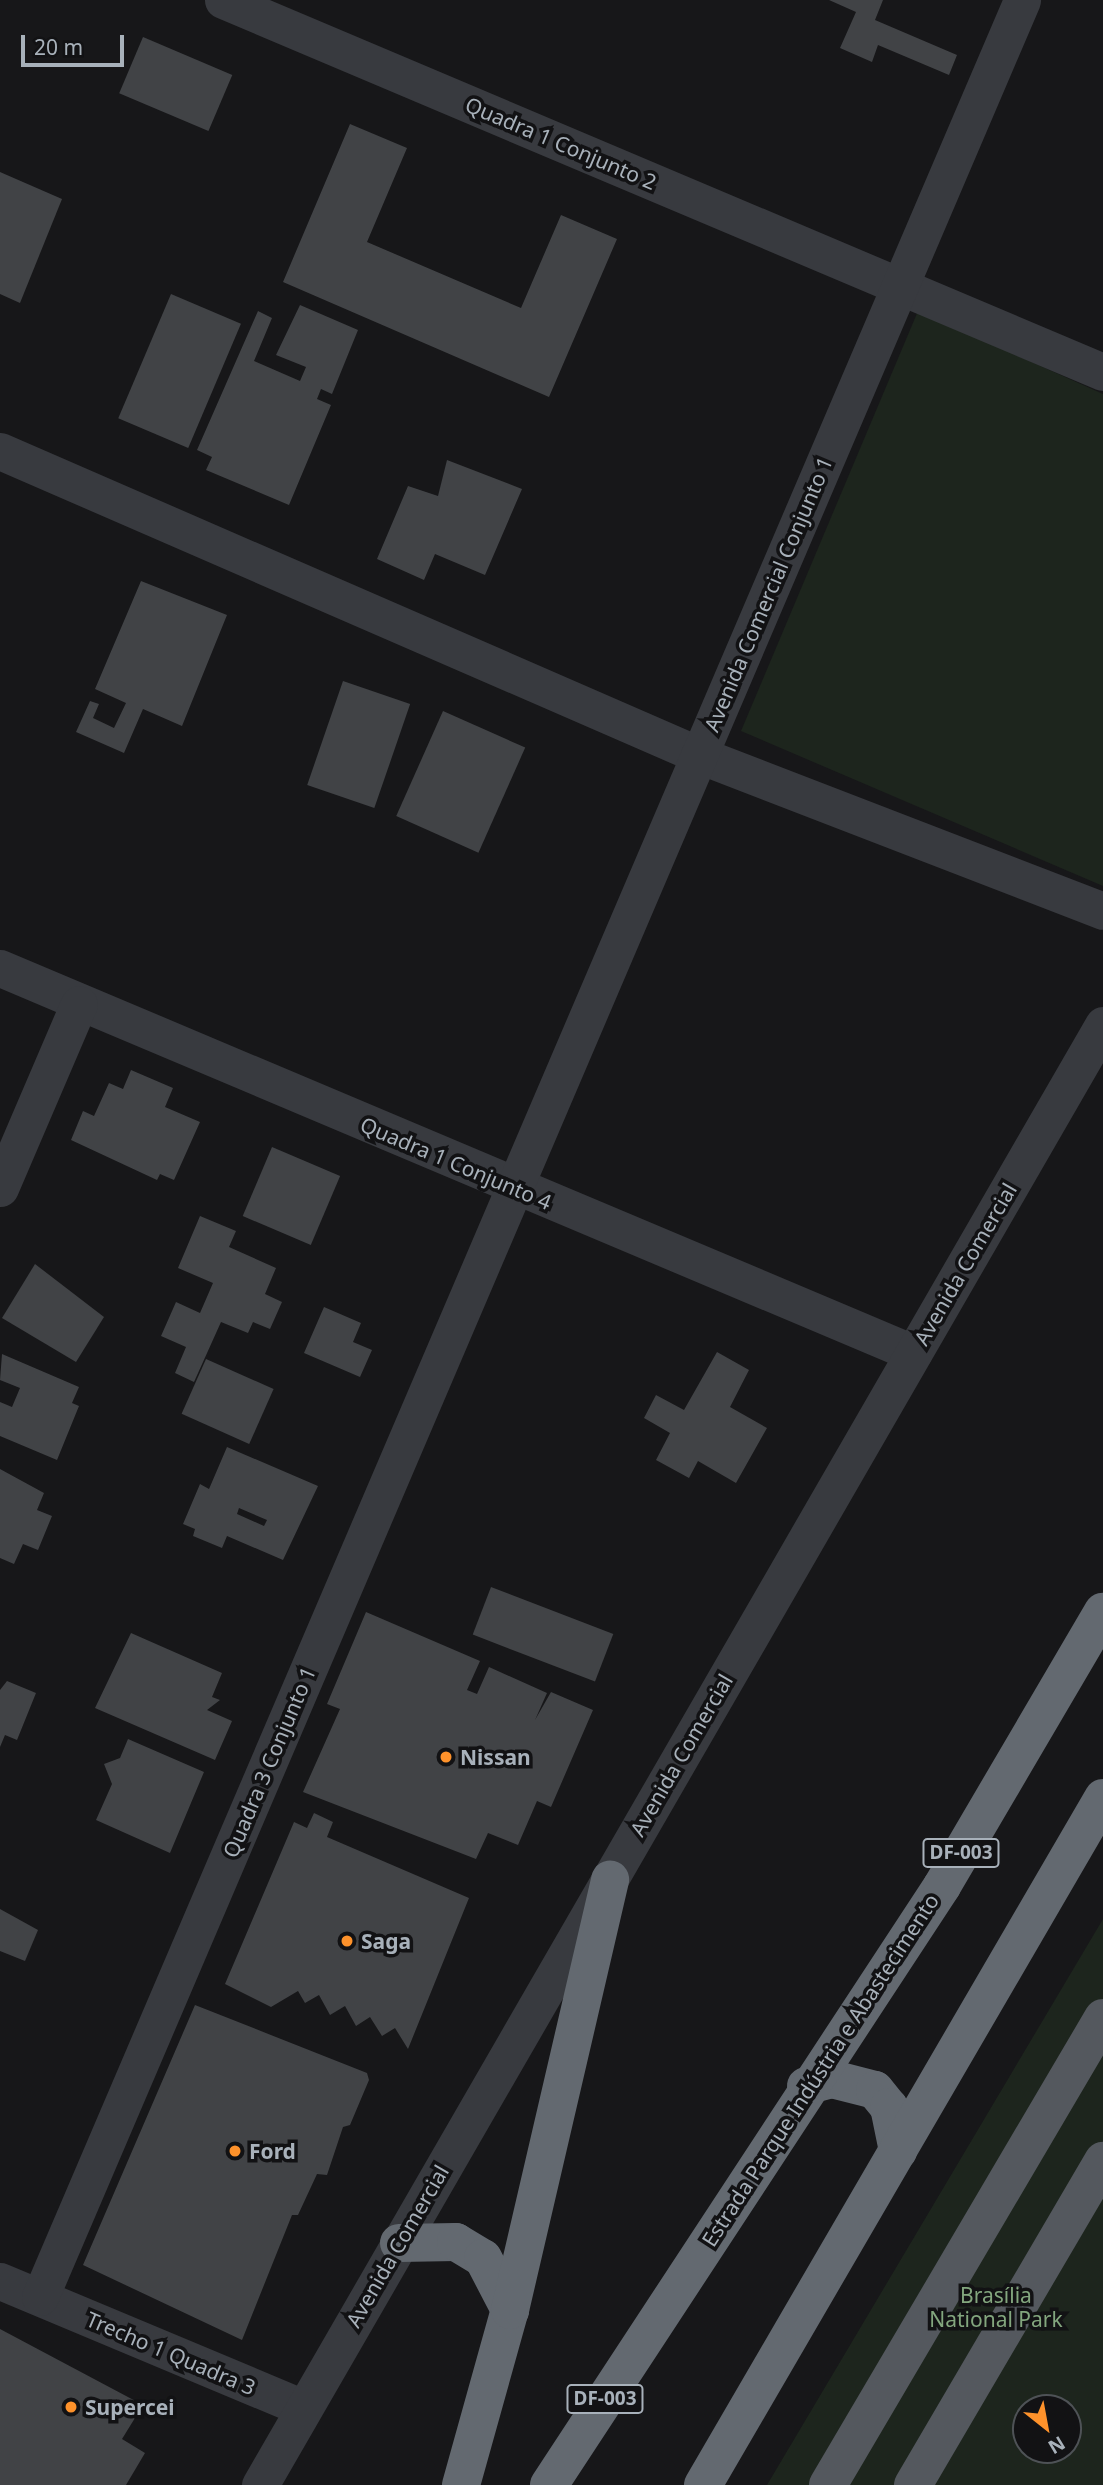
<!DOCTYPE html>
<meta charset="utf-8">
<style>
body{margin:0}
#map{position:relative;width:1103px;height:2485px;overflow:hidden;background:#171719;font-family:"Noto Sans",sans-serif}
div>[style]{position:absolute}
.green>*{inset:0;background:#1d251d}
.building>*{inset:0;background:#414346;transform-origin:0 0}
.minor>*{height:37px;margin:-18.5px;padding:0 18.5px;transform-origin:18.5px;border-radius:18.5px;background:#383a3f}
.major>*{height:38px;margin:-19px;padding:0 19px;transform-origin:19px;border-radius:19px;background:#54585e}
.highway>*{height:38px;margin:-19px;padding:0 19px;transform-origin:19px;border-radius:19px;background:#636970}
.dots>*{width:19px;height:19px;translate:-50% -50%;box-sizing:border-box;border:4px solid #121214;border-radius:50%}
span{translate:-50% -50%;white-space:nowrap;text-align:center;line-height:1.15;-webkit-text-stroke:7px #121214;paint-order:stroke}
.shield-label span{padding:2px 5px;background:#121214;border:2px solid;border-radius:5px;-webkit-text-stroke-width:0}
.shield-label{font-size:19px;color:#a8b1ba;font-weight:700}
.street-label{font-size:21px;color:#a8b1ba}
.poi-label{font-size:21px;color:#a8b1ba;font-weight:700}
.left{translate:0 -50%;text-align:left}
.park-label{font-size:21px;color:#83a67e}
.north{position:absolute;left:1012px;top:2394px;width:70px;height:70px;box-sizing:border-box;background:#121214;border:2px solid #4e5256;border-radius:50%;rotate:149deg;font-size:19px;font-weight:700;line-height:28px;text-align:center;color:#a8b1ba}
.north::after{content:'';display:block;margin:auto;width:24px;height:32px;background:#fe922b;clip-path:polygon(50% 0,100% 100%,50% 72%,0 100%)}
.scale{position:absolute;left:21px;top:35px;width:103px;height:32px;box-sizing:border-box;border:4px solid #a8b1ba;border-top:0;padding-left:9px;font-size:21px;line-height:24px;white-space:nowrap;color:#a8b1ba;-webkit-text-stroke:5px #121214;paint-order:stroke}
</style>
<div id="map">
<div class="green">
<div style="clip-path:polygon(918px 311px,1103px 394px,1103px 886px,741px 731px)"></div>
<div style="clip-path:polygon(evenodd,1103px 1919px,1103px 2485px,767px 2485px,1103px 1919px,1026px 2408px,1068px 2408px,1068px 2450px,1026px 2450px,1026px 2408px)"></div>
</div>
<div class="building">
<div style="clip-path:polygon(829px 0,883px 0,875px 20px,957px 55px,949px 75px,878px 45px,872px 62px,840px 48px,856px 12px)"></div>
<div style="left:143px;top:37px;width:97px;height:61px;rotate:23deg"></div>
<div style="clip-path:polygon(350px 124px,407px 148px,367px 242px,521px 308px,561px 215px,617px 239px,549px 397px,283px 282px)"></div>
<div style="clip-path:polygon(0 172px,62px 199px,20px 303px,0 294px)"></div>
<div style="left:171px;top:294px;width:76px;height:135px;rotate:23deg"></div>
<div style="clip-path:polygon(300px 305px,358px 330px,332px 394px,321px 389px,317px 399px,331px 405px,289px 505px,206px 470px,212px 457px,197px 450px,258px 311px,272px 318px,254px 361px,300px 381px,306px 367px,276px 355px)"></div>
<div style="clip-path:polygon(447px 460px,522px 489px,485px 575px,435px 554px,424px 580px,377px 559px,408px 486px,438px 496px)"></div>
<div style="clip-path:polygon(141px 581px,227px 615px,182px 726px,143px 709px,124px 753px,76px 732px,90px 701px,99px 704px,93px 718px,114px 728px,126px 703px,95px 689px)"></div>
<div style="left:343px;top:681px;width:71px;height:110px;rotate:19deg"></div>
<div style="left:443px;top:711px;width:90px;height:115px;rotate:24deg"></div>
<div style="clip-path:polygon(131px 1070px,173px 1088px,165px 1107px,200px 1122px,174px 1180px,160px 1174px,157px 1180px,71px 1140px,83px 1111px,94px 1116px,109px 1083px,123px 1089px)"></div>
<div style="left:272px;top:1147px;width:74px;height:75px;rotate:23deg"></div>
<div style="clip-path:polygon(200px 1216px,236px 1231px,229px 1247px,276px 1268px,265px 1294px,282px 1302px,270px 1329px,253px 1322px,248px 1333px,221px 1322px,194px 1382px,175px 1373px,186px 1347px,161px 1336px,176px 1302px,200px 1313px,213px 1283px,178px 1268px)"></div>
<div style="clip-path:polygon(35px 1264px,104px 1317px,76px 1362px,2px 1318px)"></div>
<div style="clip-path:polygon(324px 1307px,361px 1323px,353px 1342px,372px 1350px,360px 1377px,304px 1353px)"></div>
<div style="clip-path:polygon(717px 1352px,749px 1370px,730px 1407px,767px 1428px,736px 1483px,698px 1461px,689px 1478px,656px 1460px,670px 1433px,644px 1418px,656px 1395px,684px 1410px)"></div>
<div style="clip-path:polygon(2px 1354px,79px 1387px,72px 1403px,79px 1406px,57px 1460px,0 1436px,0 1402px,12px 1407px,20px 1388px,0 1380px)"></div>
<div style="left:206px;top:1359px;width:74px;height:60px;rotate:24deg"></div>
<div style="clip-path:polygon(evenodd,227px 1447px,318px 1486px,283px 1560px,227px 1536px,222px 1548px,193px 1536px,195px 1529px,183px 1524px,200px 1484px,209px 1489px,227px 1447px,239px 1508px,267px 1520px,264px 1526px,237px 1514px,239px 1508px)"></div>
<div style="clip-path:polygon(0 1469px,44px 1493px,37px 1510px,52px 1516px,38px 1550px,23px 1544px,14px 1564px,0 1558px)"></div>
<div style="left:491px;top:1587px;width:131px;height:51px;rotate:21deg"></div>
<div style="clip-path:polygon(366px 1612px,480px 1661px,467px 1690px,477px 1694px,489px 1667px,547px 1693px,535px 1720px,551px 1692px,593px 1710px,551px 1807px,537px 1801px,518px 1845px,488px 1833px,476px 1859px,303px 1792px,340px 1709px,327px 1704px)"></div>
<div style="clip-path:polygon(131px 1633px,222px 1673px,212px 1697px,220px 1700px,207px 1710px,232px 1721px,215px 1760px,95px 1708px)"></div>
<div style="clip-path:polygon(7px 1681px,36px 1693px,17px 1740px,5px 1735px,0 1747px,0 1690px)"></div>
<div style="clip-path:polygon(128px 1739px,204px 1772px,170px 1853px,96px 1820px,112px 1784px,104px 1764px,120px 1758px)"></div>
<div style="clip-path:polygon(314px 1813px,333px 1822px,327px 1837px,469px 1898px,408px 2049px,395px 2028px,382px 2036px,370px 2017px,356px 2026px,345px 2006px,330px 2015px,319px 1995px,305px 2003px,298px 1991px,271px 2007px,225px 1984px,294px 1822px,307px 1828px)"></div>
<div style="clip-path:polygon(0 1909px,38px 1930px,25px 1961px,0 1951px)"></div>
<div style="clip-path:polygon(195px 2005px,367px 2073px,369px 2080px,350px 2125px,343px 2127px,327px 2175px,317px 2174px,298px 2215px,292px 2215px,242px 2340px,83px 2265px)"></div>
<div style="clip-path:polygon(0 2329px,143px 2405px,122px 2439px,145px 2453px,126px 2485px,0 2485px)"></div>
</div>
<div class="minor">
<div style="left:223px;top:0;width:955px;rotate:22.92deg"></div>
<div style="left:0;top:451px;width:762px;rotate:23.5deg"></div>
<div style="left:699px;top:755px;width:433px;rotate:21.1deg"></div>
<div style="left:0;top:968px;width:991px;rotate:22.86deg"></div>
<div style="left:0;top:1188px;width:200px;rotate:-66.8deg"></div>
<div style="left:0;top:2281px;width:329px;rotate:22.7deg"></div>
<div style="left:40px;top:2297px;width:2498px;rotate:-66.85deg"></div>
<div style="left:260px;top:2485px;width:1686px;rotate:-60deg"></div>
</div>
<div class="major">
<div style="left:828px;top:2485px;width:542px;rotate:-59.51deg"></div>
<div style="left:913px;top:2485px;width:376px;rotate:-59.6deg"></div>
</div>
<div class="highway">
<div style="left:806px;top:2086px;width:27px;rotate:-15deg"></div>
<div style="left:832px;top:2079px;width:44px;rotate:14.3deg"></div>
<div style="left:875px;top:2090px;width:22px;rotate:51deg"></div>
<div style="left:889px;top:2107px;width:45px;rotate:78.4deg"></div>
<div style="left:399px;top:2243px;width:57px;rotate:-1deg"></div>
<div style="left:456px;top:2242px;width:31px;rotate:31deg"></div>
<div style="left:483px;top:2258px;width:59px;rotate:62.6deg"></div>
<div style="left:461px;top:2485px;width:182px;rotate:-74.4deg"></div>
<div style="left:510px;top:2310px;width:442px;rotate:-76.9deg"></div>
<div style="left:549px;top:2485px;width:716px;rotate:-56.73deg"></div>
<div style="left:942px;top:1886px;width:318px;rotate:-59.6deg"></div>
<div style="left:703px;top:2485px;width:795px;rotate:-59.79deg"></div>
</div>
<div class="dots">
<div style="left:446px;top:1757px;background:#fe922b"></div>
<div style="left:347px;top:1941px;background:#fe922b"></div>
<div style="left:235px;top:2151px;background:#fe922b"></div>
<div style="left:71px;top:2407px;background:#fe922b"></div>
</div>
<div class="shield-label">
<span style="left:961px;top:1853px">DF-003</span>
<span style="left:605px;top:2399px">DF-003</span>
</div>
<div class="street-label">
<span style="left:561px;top:143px;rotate:23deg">Quadra 1 Conjunto 2</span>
<span style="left:768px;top:594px;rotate:-67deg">Avenida Comercial Conjunto 1</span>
<span style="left:456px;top:1163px;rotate:23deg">Quadra 1 Conjunto 4</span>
<span style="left:965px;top:1264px;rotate:-60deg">Avenida Comercial</span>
<span style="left:681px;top:1755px;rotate:-60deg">Avenida Comercial</span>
<span style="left:269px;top:1762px;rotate:-67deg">Quadra 3 Conjunto 1</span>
<span style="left:820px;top:2070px;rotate:-57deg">Estrada Parque Indústria e Abastecimento</span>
<span style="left:397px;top:2246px;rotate:-60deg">Avenida Comercial</span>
<span style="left:171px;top:2353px;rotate:23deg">Trecho 1 Quadra 3</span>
</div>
<div class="poi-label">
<span class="left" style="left:460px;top:1757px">Nissan</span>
<span class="left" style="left:361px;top:1941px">Saga</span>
<span class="left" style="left:249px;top:2151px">Ford</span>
<span class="left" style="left:85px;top:2407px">Supercei</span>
</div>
<div class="park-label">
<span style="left:996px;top:2307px">Brasília<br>National Park</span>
</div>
<div class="north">N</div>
<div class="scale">20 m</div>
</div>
